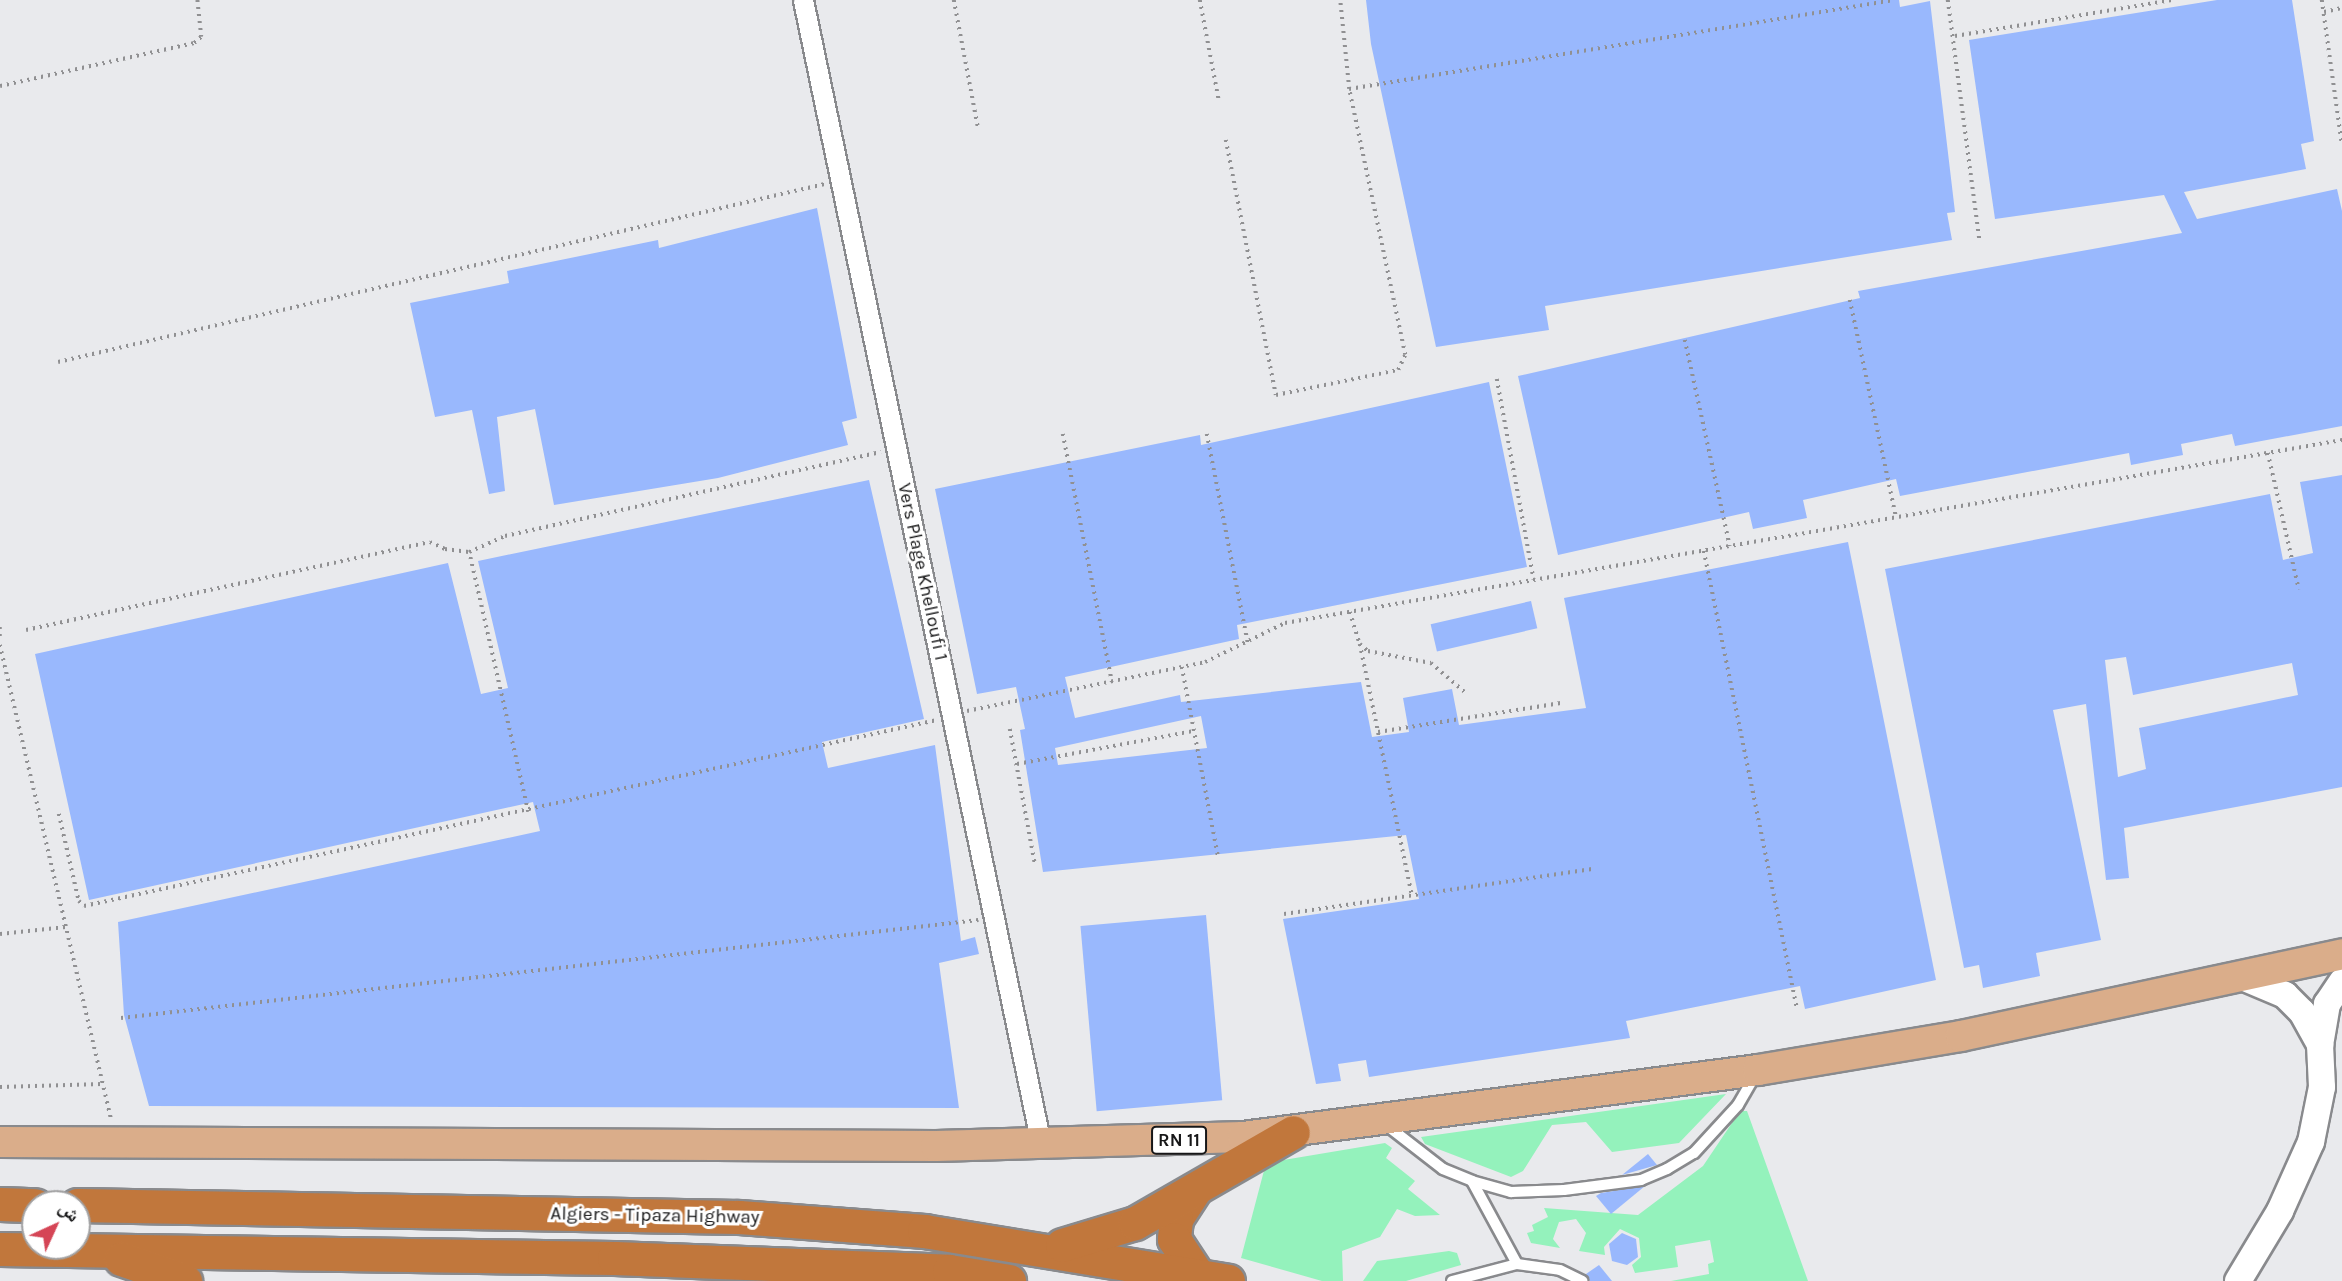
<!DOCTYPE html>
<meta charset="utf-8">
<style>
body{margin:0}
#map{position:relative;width:2342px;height:1281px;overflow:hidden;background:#e9eaed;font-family:Karla,"Noto Naskh Arabic",sans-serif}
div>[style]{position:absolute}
.green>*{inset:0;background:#94f2bc}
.building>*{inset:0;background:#99b8fd;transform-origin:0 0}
.path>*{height:3.5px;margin-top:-1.75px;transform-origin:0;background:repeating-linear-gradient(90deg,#909092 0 2px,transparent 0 7px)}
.roads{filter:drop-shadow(2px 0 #898a8d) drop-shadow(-2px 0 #898a8d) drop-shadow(0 2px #898a8d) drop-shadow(0 -2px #898a8d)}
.service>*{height:10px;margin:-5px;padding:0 5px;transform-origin:5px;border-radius:5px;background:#fff}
.minor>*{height:19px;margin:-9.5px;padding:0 9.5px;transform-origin:9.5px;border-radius:9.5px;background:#fff}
.secondary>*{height:26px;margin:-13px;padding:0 13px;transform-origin:13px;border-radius:13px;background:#fff}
.primary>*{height:30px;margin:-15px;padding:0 15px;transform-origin:15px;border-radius:15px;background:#daad8a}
.motorway>*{height:33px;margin:-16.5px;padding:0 16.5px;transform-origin:16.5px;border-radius:16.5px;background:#c1773c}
span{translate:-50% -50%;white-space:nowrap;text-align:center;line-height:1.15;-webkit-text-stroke:6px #fff;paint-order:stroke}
.shield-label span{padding:2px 5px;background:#fff;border:2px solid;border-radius:5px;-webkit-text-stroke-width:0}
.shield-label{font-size:18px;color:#171718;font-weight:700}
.street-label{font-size:19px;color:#171718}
.north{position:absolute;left:21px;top:1190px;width:70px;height:70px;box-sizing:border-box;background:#fff;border:2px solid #a2a2a3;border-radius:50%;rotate:45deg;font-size:19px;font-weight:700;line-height:28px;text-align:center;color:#171718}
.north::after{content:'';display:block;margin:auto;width:24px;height:32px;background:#d54556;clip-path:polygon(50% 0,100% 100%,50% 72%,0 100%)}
</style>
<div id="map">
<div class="green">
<div style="clip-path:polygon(1726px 1094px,1679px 1143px,1612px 1152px,1586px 1122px,1552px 1125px,1523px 1171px,1511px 1177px,1425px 1144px,1421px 1137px)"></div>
<div style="clip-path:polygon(1740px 1111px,1747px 1111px,1808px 1281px,1671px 1281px,1709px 1274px,1708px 1264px,1714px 1262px,1710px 1240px,1675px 1246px,1678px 1267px,1635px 1273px,1632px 1265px,1641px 1257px,1639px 1238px,1620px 1229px,1604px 1247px,1605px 1255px,1579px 1251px,1586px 1233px,1576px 1219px,1559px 1222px,1553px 1239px,1560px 1248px,1531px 1243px,1527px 1233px,1534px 1231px,1532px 1225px,1548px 1217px,1544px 1208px,1638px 1215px,1703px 1166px)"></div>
<div style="clip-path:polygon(1385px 1143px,1392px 1148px,1386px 1158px,1415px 1181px,1408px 1189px,1440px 1215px,1415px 1216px,1397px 1209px,1380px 1237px,1342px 1251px,1343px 1281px,1322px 1281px,1241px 1258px,1266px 1163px)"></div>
<div style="clip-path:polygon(1449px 1251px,1457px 1253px,1461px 1265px,1406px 1281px,1363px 1281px,1377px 1261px)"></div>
</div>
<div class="building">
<div style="clip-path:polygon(1366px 0,1899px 0,1900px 7px,1930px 1px,1955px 212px,1947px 213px,1952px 240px,1545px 306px,1549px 330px,1436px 347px,1371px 44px)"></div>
<div style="clip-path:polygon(2217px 0,2292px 0,2314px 141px,2301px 144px,2306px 169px,2184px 192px,2197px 219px,2337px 189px,2342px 211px,2342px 426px,2235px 446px,2232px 434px,2181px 444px,2183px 455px,2131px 465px,2129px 453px,1900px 496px,1896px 479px,1803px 500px,1807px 518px,1753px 529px,1749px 512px,1558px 555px,1518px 376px,1860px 298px,1858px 291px,2182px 233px,2164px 195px,1995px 219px,1969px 40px)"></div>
<div style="clip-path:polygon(817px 208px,857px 418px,842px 422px,848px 445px,718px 478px,554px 505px,535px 409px,497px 417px,505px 491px,489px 494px,472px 410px,435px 417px,410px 303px,509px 283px,507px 271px,658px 240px,659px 248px)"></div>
<div style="clip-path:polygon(evenodd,1489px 382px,1527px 567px,1237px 625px,1239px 639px,1065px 677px,1075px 718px,1180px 695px,1181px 702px,1361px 682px,1372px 737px,1409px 732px,1403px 698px,1452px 689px,1459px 725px,1586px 708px,1564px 598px,1848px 542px,1936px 980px,1805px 1009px,1800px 986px,1626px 1021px,1630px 1038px,1369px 1077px,1366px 1060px,1338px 1064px,1341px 1081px,1316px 1084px,1283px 919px,1419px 899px,1406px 835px,1043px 872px,1020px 730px,1025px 729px,1016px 687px,977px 694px,935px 489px,1200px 435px,1201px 445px,1489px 382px,1201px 716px,1207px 748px,1058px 765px,1055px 748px,1201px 716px)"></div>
<div style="clip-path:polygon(evenodd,2342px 475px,2342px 787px,2124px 828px,2129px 878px,2106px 880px,2086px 704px,2053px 710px,2101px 940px,2036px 953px,2040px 976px,1983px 988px,1979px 965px,1964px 968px,1885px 569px,2270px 494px,2283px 560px,2313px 553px,2300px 482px,2342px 475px,2126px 657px,2133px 695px,2292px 663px,2298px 695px,2139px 728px,2146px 769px,2118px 777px,2105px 660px,2126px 657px)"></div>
<div style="clip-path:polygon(869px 480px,924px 719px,822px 742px,828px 768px,935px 745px,961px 941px,975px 937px,979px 954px,939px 963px,959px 1108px,149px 1106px,124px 1015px,118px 922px,540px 831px,533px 802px,89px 900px,35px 654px,448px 563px,481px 694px,508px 688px,478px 561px)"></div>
<div style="left:1531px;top:601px;width:28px;height:103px;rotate:77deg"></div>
<div style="left:1206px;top:915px;width:186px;height:126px;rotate:85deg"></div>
<div style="clip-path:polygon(1648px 1154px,1657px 1165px,1622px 1175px)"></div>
<div style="clip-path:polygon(1645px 1186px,1611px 1214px,1596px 1196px,1601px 1193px)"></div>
<div style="clip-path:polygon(1622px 1233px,1636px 1239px,1638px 1257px,1627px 1265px,1612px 1261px,1609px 1244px)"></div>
<div style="clip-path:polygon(1599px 1265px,1612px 1281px,1590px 1281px,1586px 1274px)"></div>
</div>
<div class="path">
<div style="left:954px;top:0;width:129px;rotate:79.3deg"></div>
<div style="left:1200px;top:0;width:103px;rotate:79.3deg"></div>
<div style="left:1948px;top:0;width:244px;rotate:82.5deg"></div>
<div style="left:2322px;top:0;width:146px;rotate:82.1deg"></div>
<div style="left:2324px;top:12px;width:18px;rotate:-13deg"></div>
<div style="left:1955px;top:36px;width:221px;rotate:-9.4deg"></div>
<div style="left:0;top:86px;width:199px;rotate:-12.5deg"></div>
<div style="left:194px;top:43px;width:9px;rotate:-41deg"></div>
<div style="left:201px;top:37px;width:37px;rotate:-96deg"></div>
<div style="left:1349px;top:89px;width:552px;rotate:-9.27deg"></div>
<div style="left:1226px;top:140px;width:260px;rotate:78.9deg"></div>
<div style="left:1276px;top:395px;width:125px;rotate:-11.6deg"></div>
<div style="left:1398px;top:370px;width:17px;rotate:-65deg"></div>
<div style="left:1405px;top:355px;width:272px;rotate:-101.9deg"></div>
<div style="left:1349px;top:89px;width:89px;rotate:-95.8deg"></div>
<div style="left:1850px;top:300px;width:222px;rotate:78deg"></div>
<div style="left:1685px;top:340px;width:211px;rotate:77.7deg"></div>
<div style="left:58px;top:362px;width:787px;rotate:-13.07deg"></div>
<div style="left:1497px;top:379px;width:204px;rotate:79.6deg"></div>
<div style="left:1063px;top:434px;width:253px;rotate:78.8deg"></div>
<div style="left:1207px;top:434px;width:213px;rotate:78.9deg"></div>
<div style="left:2268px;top:453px;width:140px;rotate:77.2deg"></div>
<div style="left:1704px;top:551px;width:466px;rotate:78.5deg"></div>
<div style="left:1350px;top:612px;width:34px;rotate:73deg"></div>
<div style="left:1360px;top:644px;width:11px;rotate:41deg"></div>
<div style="left:1368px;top:651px;width:64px;rotate:10.8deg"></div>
<div style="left:1431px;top:663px;width:48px;rotate:40.7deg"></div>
<div style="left:0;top:627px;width:13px;rotate:90deg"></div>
<div style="left:26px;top:630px;width:413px;rotate:-12.3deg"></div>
<div style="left:430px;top:542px;width:17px;rotate:25deg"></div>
<div style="left:445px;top:549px;width:24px;rotate:7deg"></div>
<div style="left:1360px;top:644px;width:256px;rotate:78.3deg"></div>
<div style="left:0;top:645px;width:488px;rotate:76.8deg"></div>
<div style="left:1182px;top:667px;width:192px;rotate:79.2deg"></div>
<div style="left:967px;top:711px;width:243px;rotate:-11.6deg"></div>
<div style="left:1205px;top:662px;width:89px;rotate:-26deg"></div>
<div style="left:1285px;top:623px;width:1073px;rotate:-9.82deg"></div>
<div style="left:1010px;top:729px;width:137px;rotate:79.5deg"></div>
<div style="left:1378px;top:732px;width:185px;rotate:-9deg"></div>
<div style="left:1017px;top:764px;width:180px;rotate:-10.6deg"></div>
<div style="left:528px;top:812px;width:267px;rotate:-102.8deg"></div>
<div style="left:469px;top:552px;width:39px;rotate:-24deg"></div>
<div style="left:505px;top:536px;width:385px;rotate:-12.6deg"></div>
<div style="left:59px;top:814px;width:89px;rotate:77.1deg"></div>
<div style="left:79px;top:901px;width:7px;rotate:45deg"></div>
<div style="left:84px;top:906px;width:873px;rotate:-12.3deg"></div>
<div style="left:1284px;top:914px;width:313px;rotate:-8.3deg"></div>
<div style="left:0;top:934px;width:66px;rotate:-6.1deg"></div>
<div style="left:121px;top:1018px;width:863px;rotate:-6.52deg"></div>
<div style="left:0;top:1087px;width:102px;rotate:-1.7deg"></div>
</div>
<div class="roads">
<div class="service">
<div style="left:1385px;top:1124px;width:73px;rotate:37.8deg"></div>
<div style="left:1443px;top:1169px;width:31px;rotate:22deg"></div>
<div style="left:1472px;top:1181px;width:41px;rotate:15.8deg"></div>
<div style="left:1511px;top:1192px;width:53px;rotate:-2.2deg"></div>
<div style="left:1564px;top:1190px;width:78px;rotate:-7.4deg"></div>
<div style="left:1641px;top:1180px;width:28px;rotate:-23deg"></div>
<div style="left:1667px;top:1169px;width:31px;rotate:-31deg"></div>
<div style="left:1694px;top:1153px;width:65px;rotate:-47.5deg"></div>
<div style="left:1738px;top:1105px;width:32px;rotate:-60deg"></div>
<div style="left:1472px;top:1181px;width:94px;rotate:61.5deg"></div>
<div style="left:1452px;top:1281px;width:67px;rotate:-14.7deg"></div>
<div style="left:1517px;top:1264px;width:43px;rotate:7.9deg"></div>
<div style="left:1560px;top:1270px;width:25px;rotate:26deg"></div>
</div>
<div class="minor">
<div style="left:803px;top:0;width:1168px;rotate:78.25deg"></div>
</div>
<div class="secondary">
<div style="left:2240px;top:976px;width:49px;rotate:22.9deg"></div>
<div style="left:2285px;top:995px;width:24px;rotate:45deg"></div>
<div style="left:2302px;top:1012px;width:38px;rotate:61deg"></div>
<div style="left:2238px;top:1281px;width:82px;rotate:-59deg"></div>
<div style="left:2280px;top:1211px;width:76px;rotate:-65.8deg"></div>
<div style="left:2311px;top:1142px;width:56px;rotate:-78.7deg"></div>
<div style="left:2322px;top:1087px;width:42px;rotate:-92.7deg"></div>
<div style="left:2320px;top:1045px;width:42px;rotate:-80.3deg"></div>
<div style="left:2327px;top:1004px;width:27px;rotate:-56deg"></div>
</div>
<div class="primary">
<div style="left:0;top:1142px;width:936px;rotate:0.24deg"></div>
<div style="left:936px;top:1146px;width:307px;rotate:-1.7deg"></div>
<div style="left:1243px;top:1137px;width:519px;rotate:-7.41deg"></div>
<div style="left:1758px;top:1070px;width:206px;rotate:-9.5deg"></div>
<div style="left:1961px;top:1036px;width:390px;rotate:-12.1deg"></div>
</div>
<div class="motorway">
<div style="left:1194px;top:1191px;width:33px;rotate:123deg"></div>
<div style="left:1176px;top:1219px;width:20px;rotate:96deg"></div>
<div style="left:1174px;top:1239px;width:42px;rotate:56.7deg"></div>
<div style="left:0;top:1204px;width:35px;rotate:2deg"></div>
<div style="left:77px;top:1205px;width:662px;rotate:1.04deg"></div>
<div style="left:739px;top:1217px;width:186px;rotate:4.3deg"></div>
<div style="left:924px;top:1231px;width:308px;rotate:9.3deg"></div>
<div style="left:1062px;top:1245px;width:76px;rotate:-16.8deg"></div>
<div style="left:1135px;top:1223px;width:182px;rotate:-29.9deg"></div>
<div style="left:0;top:1249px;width:614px;rotate:0.84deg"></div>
<div style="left:614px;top:1258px;width:335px;rotate:2.2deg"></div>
<div style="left:949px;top:1271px;width:61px;rotate:9.5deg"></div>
<div style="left:121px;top:1259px;width:68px;rotate:19deg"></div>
</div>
</div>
<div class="shield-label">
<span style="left:1179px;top:1140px">RN 11</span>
</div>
<div class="street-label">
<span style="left:922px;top:572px;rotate:78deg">Vers Plage Khelloufi 1</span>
<span style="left:655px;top:1216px;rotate:1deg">Algiers - Tipaza Highway</span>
</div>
<div class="north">ش</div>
</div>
